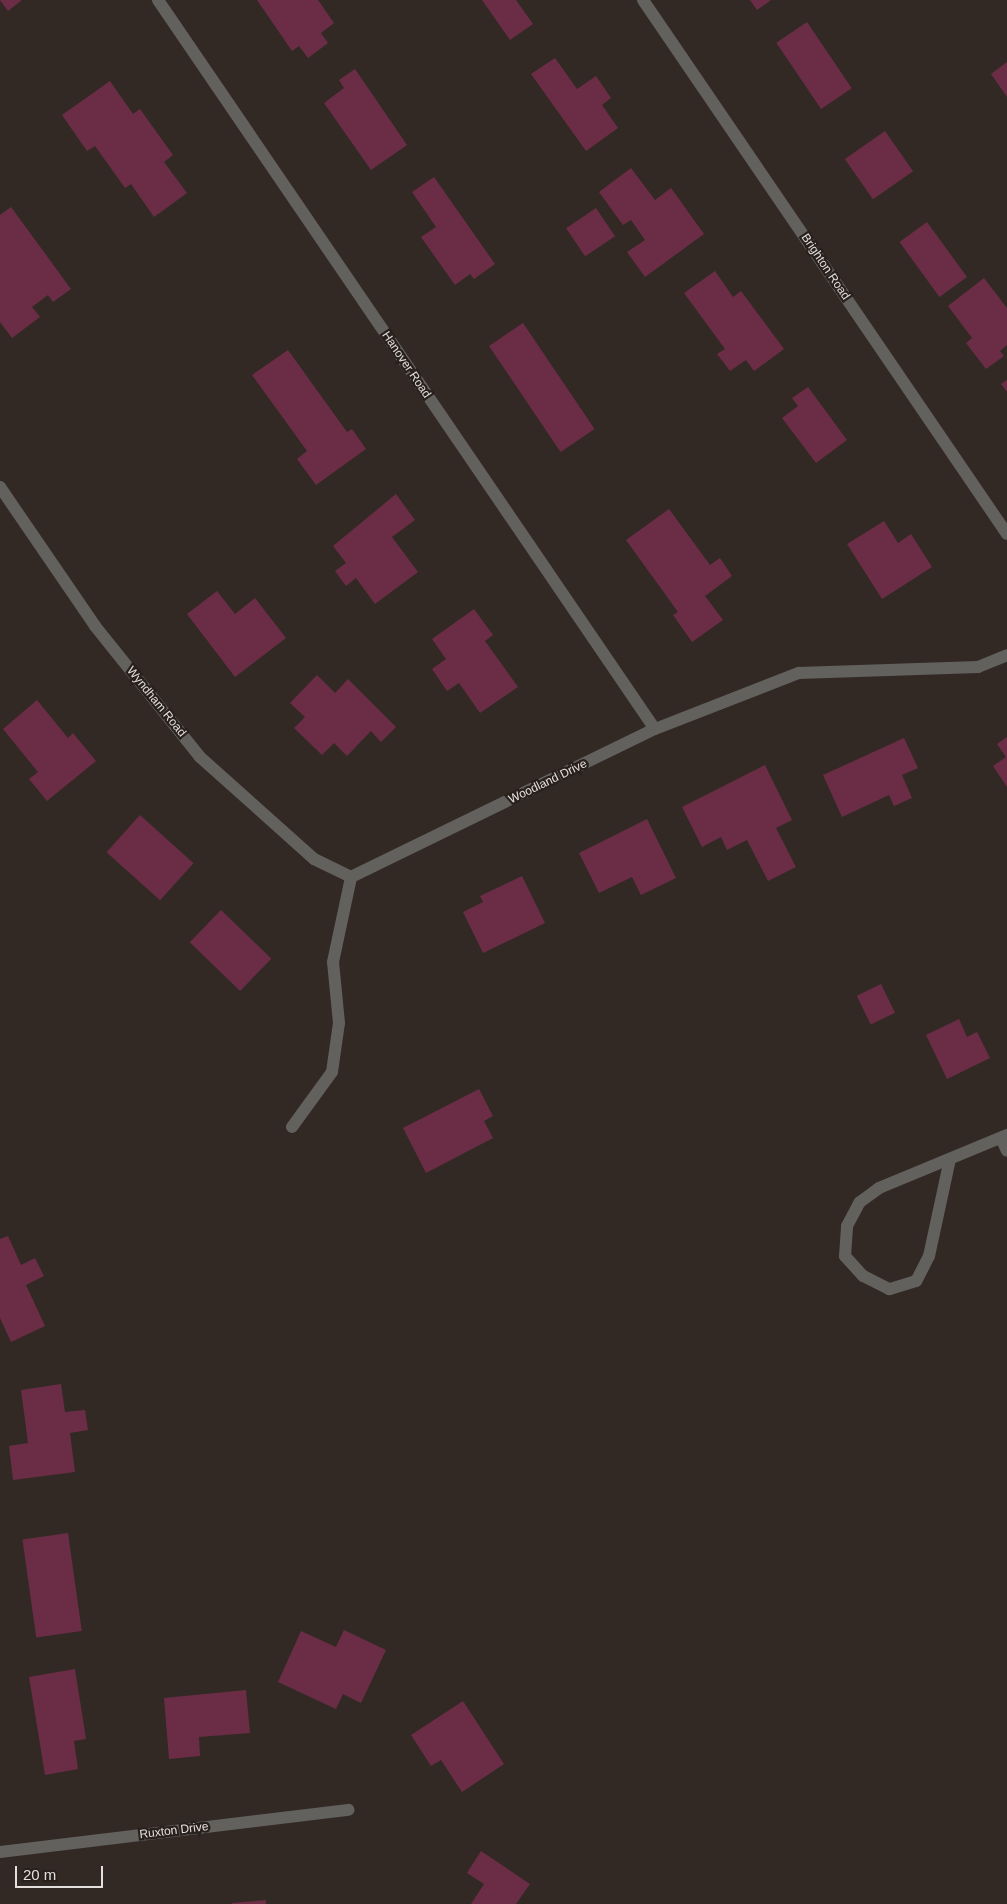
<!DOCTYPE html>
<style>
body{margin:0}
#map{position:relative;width:1007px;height:1904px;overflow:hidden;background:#322925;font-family:Helvetica,sans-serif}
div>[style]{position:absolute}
.building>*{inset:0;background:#6b2d45;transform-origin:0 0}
.minor>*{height:12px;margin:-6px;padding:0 6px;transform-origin:6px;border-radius:6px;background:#63615d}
span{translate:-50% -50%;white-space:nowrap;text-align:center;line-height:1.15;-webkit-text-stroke:4.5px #28201c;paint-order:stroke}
.street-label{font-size:12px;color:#e4dfdc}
.scale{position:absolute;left:15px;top:1866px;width:88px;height:22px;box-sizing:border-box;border:2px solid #e4dfdc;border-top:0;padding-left:6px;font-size:15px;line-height:18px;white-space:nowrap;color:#e4dfdc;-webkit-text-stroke:4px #28201c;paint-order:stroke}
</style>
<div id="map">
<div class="building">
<div style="clip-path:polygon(0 0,22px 0,8px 11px)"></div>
<div style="clip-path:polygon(257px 0,318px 0,334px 23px,321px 33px,328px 43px,308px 58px,299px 46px,292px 51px)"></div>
<div style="clip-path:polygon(482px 0,516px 0,533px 24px,510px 40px)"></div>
<div style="clip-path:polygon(750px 0,771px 0,757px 10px)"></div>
<div style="left:807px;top:22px;width:80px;height:37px;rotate:56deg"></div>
<div style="clip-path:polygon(555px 58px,577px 89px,596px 76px,611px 98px,602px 105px,618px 128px,586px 151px,531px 74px)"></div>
<div style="clip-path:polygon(1007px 62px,1007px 97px,991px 74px)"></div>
<div style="clip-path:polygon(355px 69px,407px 145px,371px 170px,324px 103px,344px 88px,339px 80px)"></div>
<div style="clip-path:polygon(110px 81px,133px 114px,140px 109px,173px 155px,164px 162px,187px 193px,154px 217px,131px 184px,125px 188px,95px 146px,87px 151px,62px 115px)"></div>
<div style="left:885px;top:131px;width:49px;height:49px;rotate:55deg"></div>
<div style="clip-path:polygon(631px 168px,655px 200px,671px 188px,704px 234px,645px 277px,627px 252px,645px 240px,631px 220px,623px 225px,599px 192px)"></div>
<div style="clip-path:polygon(434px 177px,495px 264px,474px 279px,470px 274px,455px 285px,421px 237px,436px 227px,412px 192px)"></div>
<div style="clip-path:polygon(11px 207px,71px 289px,53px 302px,48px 295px,32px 307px,40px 317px,12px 338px,0 322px,0 215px)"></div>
<div style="left:596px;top:208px;width:34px;height:36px;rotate:56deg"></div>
<div style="left:927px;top:222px;width:68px;height:34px;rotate:54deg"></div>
<div style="clip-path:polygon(715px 271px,733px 297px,741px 291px,784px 349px,754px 371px,746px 360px,730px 371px,717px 354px,725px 349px,684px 293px)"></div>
<div style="clip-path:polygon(984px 278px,1007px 308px,1007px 345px,1000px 351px,1004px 356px,986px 369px,966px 343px,972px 338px,948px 306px)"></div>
<div style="left:523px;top:323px;width:128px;height:41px;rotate:56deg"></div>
<div style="clip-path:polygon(288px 350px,347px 432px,352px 429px,366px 449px,316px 485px,297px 459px,307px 451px,252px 375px)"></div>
<div style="clip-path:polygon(1007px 380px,1007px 392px,1001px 384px)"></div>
<div style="clip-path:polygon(808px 387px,847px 440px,816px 463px,782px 418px,798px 406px,792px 398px)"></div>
<div style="clip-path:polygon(396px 494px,415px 520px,392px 537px,418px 572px,375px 604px,356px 578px,346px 586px,335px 571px,346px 563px,333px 546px)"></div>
<div style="clip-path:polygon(669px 509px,710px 565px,720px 558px,732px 576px,705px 596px,723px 620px,692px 642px,673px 615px,678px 612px,626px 540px)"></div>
<div style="clip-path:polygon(884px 521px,898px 543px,911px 534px,932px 567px,882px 599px,847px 544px)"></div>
<div style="clip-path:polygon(217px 591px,235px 614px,255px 598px,286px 638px,235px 677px,187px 614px)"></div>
<div style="clip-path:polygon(474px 609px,493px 635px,485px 641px,518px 687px,480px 713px,459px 683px,447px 691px,432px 669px,446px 659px,432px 639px)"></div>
<div style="clip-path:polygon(317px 675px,335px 693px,348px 679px,396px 727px,381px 742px,371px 731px,347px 756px,334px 743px,322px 755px,294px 728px,305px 717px,290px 703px)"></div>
<div style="clip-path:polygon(37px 700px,68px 738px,73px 733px,96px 761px,47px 801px,29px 779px,38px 772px,3px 729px)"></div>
<div style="clip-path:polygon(1007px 737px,1007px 787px,993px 766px,1006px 757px,997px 744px)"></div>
<div style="clip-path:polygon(904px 738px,918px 768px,902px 775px,912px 798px,894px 806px,889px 795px,842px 817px,823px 775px)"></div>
<div style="clip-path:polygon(765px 765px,792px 820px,776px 828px,796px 867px,768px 881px,747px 840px,727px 850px,721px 837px,702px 847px,682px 807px)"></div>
<div style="left:140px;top:815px;width:72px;height:50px;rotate:42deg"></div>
<div style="clip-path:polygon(647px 819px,676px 878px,641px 895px,632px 877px,599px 893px,579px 853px)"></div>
<div style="clip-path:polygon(522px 876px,545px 923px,483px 953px,463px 912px,483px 902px,480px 896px)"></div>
<div style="left:221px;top:910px;width:70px;height:45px;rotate:44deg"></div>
<div style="left:881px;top:984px;width:32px;height:27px;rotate:64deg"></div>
<div style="clip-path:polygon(959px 1019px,967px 1037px,977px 1032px,990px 1058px,947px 1079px,926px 1035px)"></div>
<div style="clip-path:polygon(479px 1089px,493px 1116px,484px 1121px,493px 1138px,426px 1173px,403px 1128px)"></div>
<div style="clip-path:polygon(8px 1236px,21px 1265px,35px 1258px,44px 1276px,26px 1285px,45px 1326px,11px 1342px,0 1318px,0 1239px)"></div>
<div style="clip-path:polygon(61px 1384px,65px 1412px,85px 1410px,88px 1430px,70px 1433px,75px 1472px,13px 1480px,9px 1446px,28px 1443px,21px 1390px)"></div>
<div style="left:68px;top:1533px;width:99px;height:46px;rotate:82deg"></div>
<div style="clip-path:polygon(344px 1630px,386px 1650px,361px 1703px,343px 1694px,336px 1709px,278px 1682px,301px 1631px,336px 1647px)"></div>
<div style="clip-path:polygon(75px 1669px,86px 1739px,74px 1741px,78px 1769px,45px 1775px,29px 1677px)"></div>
<div style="clip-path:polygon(246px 1690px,250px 1733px,199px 1737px,200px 1756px,169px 1759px,164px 1698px)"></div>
<div style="clip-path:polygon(463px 1701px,504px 1764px,462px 1792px,441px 1760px,431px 1766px,411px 1735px)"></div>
<div style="clip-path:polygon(481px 1851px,530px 1884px,516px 1904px,471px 1904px,484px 1884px,467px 1873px)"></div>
<div style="clip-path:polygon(266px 1900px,266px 1904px,232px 1904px,232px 1903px)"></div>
</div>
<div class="minor">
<div style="left:158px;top:0;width:882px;rotate:55.72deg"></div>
<div style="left:643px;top:0;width:646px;rotate:55.72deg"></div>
<div style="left:0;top:487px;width:168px;rotate:55.6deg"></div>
<div style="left:95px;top:626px;width:168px;rotate:51.3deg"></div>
<div style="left:200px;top:757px;width:153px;rotate:41.8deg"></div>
<div style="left:314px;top:859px;width:41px;rotate:25.9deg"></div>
<div style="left:292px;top:1127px;width:68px;rotate:-54deg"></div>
<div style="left:332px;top:1072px;width:49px;rotate:-81.9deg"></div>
<div style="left:339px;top:1023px;width:61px;rotate:-95.6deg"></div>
<div style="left:333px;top:962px;width:87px;rotate:-78deg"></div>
<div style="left:351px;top:877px;width:338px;rotate:-26deg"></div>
<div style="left:655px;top:729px;width:155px;rotate:-21.3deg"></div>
<div style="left:799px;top:673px;width:179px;rotate:-1.9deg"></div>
<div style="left:978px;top:667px;width:31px;rotate:-22deg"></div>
<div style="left:1001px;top:1138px;width:14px;rotate:65deg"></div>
<div style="left:950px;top:1159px;width:99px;rotate:102.2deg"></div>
<div style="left:929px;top:1256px;width:28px;rotate:117deg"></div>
<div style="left:916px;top:1281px;width:28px;rotate:163deg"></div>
<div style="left:889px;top:1289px;width:29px;rotate:-153deg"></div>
<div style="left:863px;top:1276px;width:27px;rotate:-132deg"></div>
<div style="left:845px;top:1256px;width:30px;rotate:-86deg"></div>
<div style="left:847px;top:1226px;width:27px;rotate:-62deg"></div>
<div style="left:860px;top:1202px;width:24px;rotate:-36deg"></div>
<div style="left:879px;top:1188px;width:139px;rotate:-22.5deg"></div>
<div style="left:0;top:1852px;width:351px;rotate:-6.9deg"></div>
</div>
<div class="street-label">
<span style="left:825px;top:267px;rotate:56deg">Brighton Road</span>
<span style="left:406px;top:365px;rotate:56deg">Hanover Road</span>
<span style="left:156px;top:702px;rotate:51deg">Wyndham Road</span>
<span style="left:548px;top:782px;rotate:-26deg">Woodland Drive</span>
<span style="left:174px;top:1831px;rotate:-7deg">Ruxton Drive</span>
</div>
<div class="scale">20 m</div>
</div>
